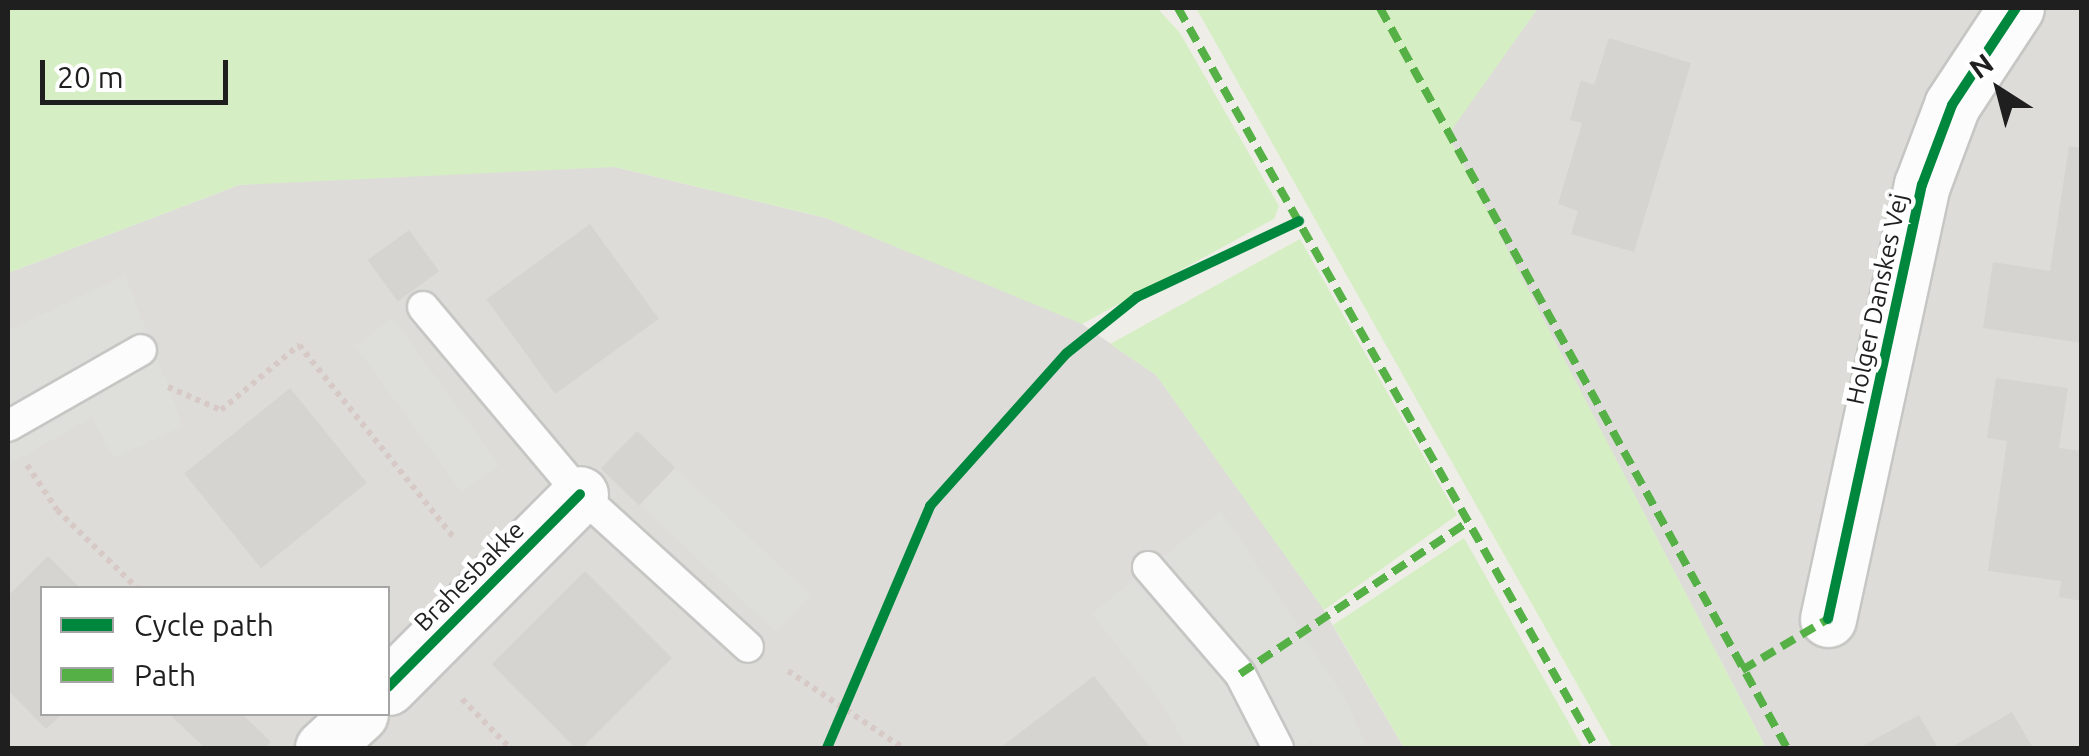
<!DOCTYPE html>
<style>
body{margin:0}
#map{position:relative;width:2089px;height:756px;overflow:hidden;background:#eeede8;font-family:Ubuntu,sans-serif}
div>[style]{position:absolute}
.residential>*{inset:0;background:#dddcd9}
.grass>*{inset:0;background:#d6eec4}
.parking>*{inset:0;background:#dededb;transform-origin:0 0}
.building>*{inset:0;background:#d6d4d0;transform-origin:0 0}
.path>*{height:6px;margin-top:-3px;transform-origin:0;background:repeating-linear-gradient(90deg,#d7cac6 0 5px,transparent 0 10px)}
.roads{filter:drop-shadow(2px 0 #c6c6c4) drop-shadow(-2px 0 #c6c6c4) drop-shadow(0 2px #c6c6c4) drop-shadow(0 -2px #c6c6c4)}
.service>*{height:30px;margin:-15px;padding:0 15px;transform-origin:15px;border-radius:15px;background:#fcfcfc}
.minor>*{height:55px;margin:-27.5px;padding:0 27.5px;transform-origin:27.5px;border-radius:27.5px;background:#fcfcfc}
.quiet>*{height:8px;margin-top:-4px;transform-origin:0;background:repeating-linear-gradient(90deg,#55b145 0 15px,transparent 0 23px)}
.cycleway>*{height:10px;margin:-5px;padding:0 5px;transform-origin:5px;border-radius:5px;background:#00873e}
span{translate:-50% -50%;white-space:nowrap;text-align:center;line-height:1.15;-webkit-text-stroke:9px #fff;paint-order:stroke}
.street-label{font-size:25px;color:#1f1f1f}
.frame{position:absolute;inset:0;border:10px solid #1f1f1f;pointer-events:none}
.legend{position:absolute;left:40px;top:586px;width:350px;height:130px;box-sizing:border-box;background:#fff;border:2px solid #a5a5a5;margin:0;padding:12px 18px;list-style:none;font-size:30px;color:#1f1f1f}
.legend li{display:flex;align-items:center;gap:20px;height:50px}
.legend b{width:50px;border:2px solid #a5a5a5}
.north{position:absolute;left:1949px;top:40px;width:100px;height:100px;-webkit-text-stroke:8px #fff;paint-order:stroke;rotate:324deg;font-size:28px;font-weight:700;line-height:40px;text-align:center;color:#1f1f1f}
.north::after{content:'';display:block;margin:auto;width:35px;height:45px;background:#1f1f1f;clip-path:polygon(50% 0,100% 100%,50% 72%,0 100%)}
.scale{position:absolute;left:40px;top:60px;width:188px;height:45px;box-sizing:border-box;border:5px solid #1f1f1f;border-top:0;padding-left:12px;font-size:30px;line-height:35px;white-space:nowrap;color:#1f1f1f;-webkit-text-stroke:8px #fff;paint-order:stroke}
</style>
<div id="map">
<div class="residential">
<div style="clip-path:polygon(1538px 8px,2081px 8px,2081px 748px,1766px 748px,1447px 135px)"></div>
<div style="clip-path:polygon(evenodd,483px 163px,615px 167px,826px 218px,1066px 313px,1156px 375px,1297px 564px,1404px 748px,8px 748px,8px 273px,239px 185px,483px 163px,42px 588px,388px 588px,388px 714px,42px 714px,42px 588px)"></div>
</div>
<div class="grass">
<div style="clip-path:polygon(8px 8px,1157px 8px,1180px 33px,1279px 206px,1274px 219px,1082px 324px,826px 218px,615px 167px,239px 185px,8px 273px)"></div>
<div style="clip-path:polygon(1196px 8px,1538px 8px,1448px 135px,1766px 748px,1613px 748px)"></div>
<div style="clip-path:polygon(1300px 239px,1457px 515px,1324px 610px,1156px 375px,1110px 344px)"></div>
<div style="clip-path:polygon(1464px 538px,1583px 748px,1404px 748px,1333px 625px)"></div>
</div>
<div class="parking">
<div style="clip-path:polygon(125px 275px,183px 426px,114px 458px,92px 417px,8px 465px,8px 331px)"></div>
<div style="left:393px;top:318px;width:181px;height:47px;rotate:54deg"></div>
<div style="left:675px;top:468px;width:186px;height:51px;rotate:43deg"></div>
<div style="clip-path:polygon(1221px 511px,1344px 696px,1368px 748px,1315px 748px,1311px 740px,1296px 748px,1187px 748px,1163px 705px,1092px 613px)"></div>
</div>
<div class="building">
<div style="clip-path:polygon(1609px 38px,1691px 63px,1634px 252px,1571px 234px,1578px 211px,1558px 204px,1582px 123px,1570px 120px,1581px 80px,1594px 85px)"></div>
<div style="clip-path:polygon(2069px 146px,2082px 148px,2082px 343px,1983px 328px,1993px 262px,2050px 271px)"></div>
<div style="left:590px;top:224px;width:117px;height:128px;rotate:54deg"></div>
<div style="left:409px;top:230px;width:51px;height:51px;rotate:54deg"></div>
<div style="clip-path:polygon(1996px 378px,2068px 388px,2059px 448px,2082px 451px,2082px 601px,2059px 597px,2061px 581px,1988px 571px,2007px 441px,1987px 438px)"></div>
<div style="left:290px;top:388px;width:122px;height:136px;rotate:51deg"></div>
<div style="left:637px;top:431px;width:53px;height:52px;rotate:44deg"></div>
<div style="clip-path:polygon(48px 556px,80px 588px,42px 588px,42px 714px,62px 714px,46px 729px,8px 690px,8px 596px)"></div>
<div style="left:585px;top:571px;width:123px;height:132px;rotate:45deg"></div>
<div style="clip-path:polygon(1094px 676px,1151px 748px,1000px 748px)"></div>
<div style="clip-path:polygon(2012px 712px,2033px 748px,1950px 748px)"></div>
<div style="clip-path:polygon(169px 714px,242px 714px,271px 742px,265px 748px,205px 748px)"></div>
<div style="clip-path:polygon(1919px 715px,1938px 748px,1859px 748px)"></div>
</div>
<div class="path">
<div style="left:168px;top:387px;width:58px;rotate:23.5deg"></div>
<div style="left:221px;top:410px;width:102px;rotate:-39.8deg"></div>
<div style="left:299px;top:345px;width:249px;rotate:51.2deg"></div>
<div style="left:27px;top:465px;width:54px;rotate:56.3deg"></div>
<div style="left:57px;top:510px;width:112px;rotate:44.3deg"></div>
<div style="left:788px;top:671px;width:138px;rotate:33.8deg"></div>
<div style="left:462px;top:699px;width:69px;rotate:45.6deg"></div>
</div>
<div class="roads">
<div class="service">
<div style="left:423px;top:307px;width:244px;rotate:50deg"></div>
<div style="left:580px;top:494px;width:227px;rotate:42.3deg"></div>
<div style="left:8px;top:426px;width:153px;rotate:-29.7deg"></div>
<div style="left:1148px;top:567px;width:141px;rotate:49.3deg"></div>
<div style="left:1240px;top:674px;width:83px;rotate:62.8deg"></div>
</div>
<div class="minor">
<div style="left:1828px;top:619px;width:444px;rotate:-77.8deg"></div>
<div style="left:1922px;top:185px;width:85px;rotate:-69.4deg"></div>
<div style="left:1952px;top:105px;width:116px;rotate:-56.6deg"></div>
<div style="left:388px;top:687px;width:272px;rotate:-45.1deg"></div>
<div style="left:323px;top:748px;width:50px;rotate:-42.6deg"></div>
</div>
</div>
<div class="quiet">
<div style="left:1178px;top:8px;width:850px;rotate:60.54deg"></div>
<div style="left:1380px;top:8px;width:845px;rotate:61.19deg"></div>
<div style="left:1742px;top:670px;width:100px;rotate:-30.7deg"></div>
<div style="left:1240px;top:674px;width:274px;rotate:-33.7deg"></div>
</div>
<div class="cycleway">
<div style="left:1828px;top:619px;width:444px;rotate:-77.8deg"></div>
<div style="left:1922px;top:185px;width:85px;rotate:-69.4deg"></div>
<div style="left:1952px;top:105px;width:116px;rotate:-56.6deg"></div>
<div style="left:388px;top:687px;width:272px;rotate:-45.1deg"></div>
<div style="left:827px;top:748px;width:263px;rotate:-66.9deg"></div>
<div style="left:930px;top:506px;width:205px;rotate:-48.2deg"></div>
<div style="left:1067px;top:353px;width:90px;rotate:-38.7deg"></div>
<div style="left:1137px;top:297px;width:179px;rotate:-25.1deg"></div>
</div>
<div class="street-label">
<span style="left:1877px;top:299px;rotate:-78deg">Holger Danskes Vej</span>
<span style="left:469px;top:576px;rotate:-45deg">Brahesbakke</span>
</div>
<div class="frame"></div>
<ul class="legend">
<li><b style="height:12px;background:#00873e"></b>Cycle path</li>
<li><b style="height:12px;background:#55b145"></b>Path</li>
</ul>
<div class="north">N</div>
<div class="scale">20 m</div>
</div>
